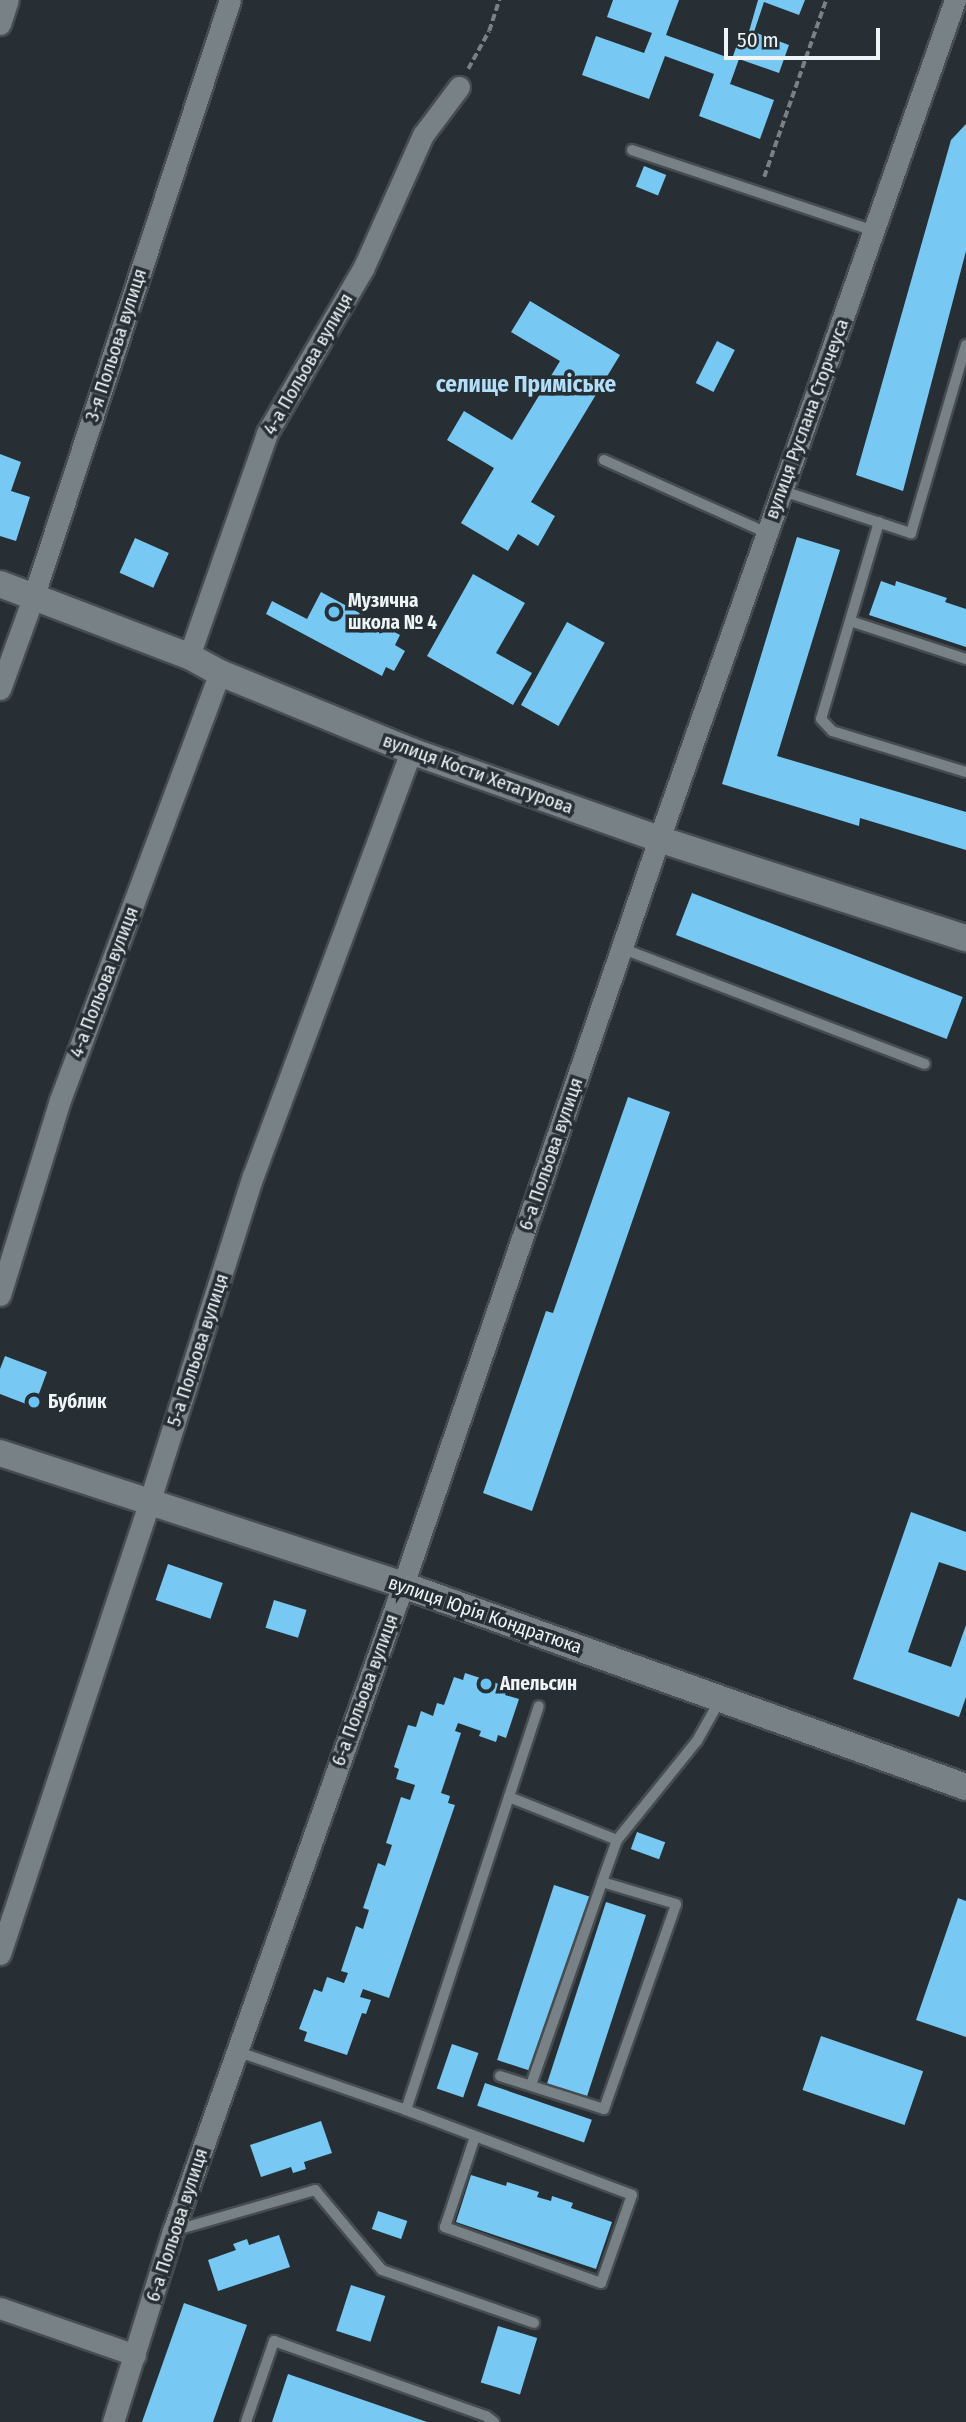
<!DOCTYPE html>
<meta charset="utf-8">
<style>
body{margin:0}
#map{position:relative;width:966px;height:2422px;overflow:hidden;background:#272f34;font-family:"Fira Sans Condensed",sans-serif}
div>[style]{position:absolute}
.building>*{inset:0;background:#77c9f4;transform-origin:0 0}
.path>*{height:3.5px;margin-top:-1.75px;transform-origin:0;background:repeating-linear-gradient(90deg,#7a8185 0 7px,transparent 0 10.5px)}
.roads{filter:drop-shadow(2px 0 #464c50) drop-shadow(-2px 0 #464c50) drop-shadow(0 2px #464c50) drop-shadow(0 -2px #464c50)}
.service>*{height:10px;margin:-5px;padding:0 5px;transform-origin:5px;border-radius:5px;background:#788186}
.minor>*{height:21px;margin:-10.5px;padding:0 10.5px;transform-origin:10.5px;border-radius:10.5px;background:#788186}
.tertiary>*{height:26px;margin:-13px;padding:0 13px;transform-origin:13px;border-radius:13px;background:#788186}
.dots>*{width:19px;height:19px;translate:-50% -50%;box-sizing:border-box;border:4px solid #272f34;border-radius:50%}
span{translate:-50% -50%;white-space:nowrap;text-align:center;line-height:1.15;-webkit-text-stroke:7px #272f34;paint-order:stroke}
.street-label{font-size:19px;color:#eff4f7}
.poi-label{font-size:19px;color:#eff4f7;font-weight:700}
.left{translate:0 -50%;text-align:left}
.quarter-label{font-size:23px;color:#b1dff9;font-weight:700}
.scale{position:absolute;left:724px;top:28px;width:156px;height:32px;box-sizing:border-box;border:4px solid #eff4f7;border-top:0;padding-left:9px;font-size:21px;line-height:24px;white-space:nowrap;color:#eff4f7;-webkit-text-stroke:5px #272f34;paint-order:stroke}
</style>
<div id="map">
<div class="building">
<div style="clip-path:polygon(613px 0,679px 0,666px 35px,732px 59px,741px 33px,748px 35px,758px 0,805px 0,799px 15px,764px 2px,754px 32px,789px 45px,779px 73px,739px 59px,730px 84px,774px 100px,760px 139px,699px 116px,714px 74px,665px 56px,649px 99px,582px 75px,596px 36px,644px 53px,652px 33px,607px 17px)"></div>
<div style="clip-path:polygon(966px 124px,966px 251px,903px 491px,856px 475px,951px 140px)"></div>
<div style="left:644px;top:166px;width:24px;height:22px;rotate:22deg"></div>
<div style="clip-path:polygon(530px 301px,620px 355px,531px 502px,555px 516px,538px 546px,518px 534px,508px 551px,461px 523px,494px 468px,447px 440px,464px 411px,512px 440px,560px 361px,511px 332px)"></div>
<div style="left:717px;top:341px;width:20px;height:47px;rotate:27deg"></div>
<div style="clip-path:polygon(0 454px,21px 462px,11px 491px,30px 497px,16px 541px,0 536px)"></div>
<div style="clip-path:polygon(797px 537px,840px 550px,777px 756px,966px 812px,966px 850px,860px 818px,859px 826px,722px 784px)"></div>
<div style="left:135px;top:538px;width:37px;height:38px;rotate:24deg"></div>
<div style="clip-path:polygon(473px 574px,525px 603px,496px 653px,532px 673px,513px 705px,427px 656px)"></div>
<div style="clip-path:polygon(881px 581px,895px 586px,896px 581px,947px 598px,945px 602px,966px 609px,966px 647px,869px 615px)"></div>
<div style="clip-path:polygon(321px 592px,400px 635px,395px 645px,405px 651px,394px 671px,386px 667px,382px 676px,266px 614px,272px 601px,307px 619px)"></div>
<div style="left:567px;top:622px;width:43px;height:95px;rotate:29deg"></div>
<div style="left:692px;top:893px;width:290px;height:45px;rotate:21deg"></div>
<div style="clip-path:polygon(628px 1097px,670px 1112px,532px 1511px,483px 1493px,546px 1311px,553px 1313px)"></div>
<div style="clip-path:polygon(5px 1356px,47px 1372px,34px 1407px,0 1394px,0 1369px)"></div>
<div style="clip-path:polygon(911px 1512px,966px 1532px,966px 1571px,939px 1562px,908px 1652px,951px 1667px,966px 1625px,966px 1697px,959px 1717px,853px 1679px)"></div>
<div style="left:168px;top:1564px;width:58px;height:38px;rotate:19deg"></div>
<div style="left:274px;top:1600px;width:34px;height:29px;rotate:17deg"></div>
<div style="clip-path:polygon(465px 1673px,508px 1687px,505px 1695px,519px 1699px,506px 1738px,498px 1735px,496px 1742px,479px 1736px,481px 1731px,458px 1723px,455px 1731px,461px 1733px,441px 1793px,450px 1796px,448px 1803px,455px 1805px,389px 1998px,363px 1989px,360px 1997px,371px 2000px,366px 2014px,362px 2013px,347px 2055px,304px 2041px,307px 2032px,299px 2029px,314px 1989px,322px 1992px,327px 1977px,344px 1983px,348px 1973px,341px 1971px,356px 1926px,363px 1929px,369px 1910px,363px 1908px,378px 1863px,385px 1866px,392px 1845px,386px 1843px,401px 1797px,410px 1800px,415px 1785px,396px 1779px,399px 1769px,394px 1767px,408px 1725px,416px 1727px,421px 1711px,433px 1716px,437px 1703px,444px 1705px,454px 1677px,463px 1680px)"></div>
<div style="left:637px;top:1832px;width:30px;height:18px;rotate:20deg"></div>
<div style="left:554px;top:1885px;width:38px;height:184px;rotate:18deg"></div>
<div style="clip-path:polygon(958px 1898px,966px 1901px,966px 2037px,916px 2020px)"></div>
<div style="left:606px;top:1902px;width:42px;height:194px;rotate:18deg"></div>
<div style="left:821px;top:2036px;width:108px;height:57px;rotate:19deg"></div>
<div style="left:452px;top:2044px;width:28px;height:47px;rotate:19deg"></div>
<div style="left:485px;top:2083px;width:113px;height:24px;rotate:19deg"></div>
<div style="clip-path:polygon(321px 2121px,332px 2153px,304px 2162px,306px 2169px,293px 2173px,291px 2167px,261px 2177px,250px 2145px)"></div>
<div style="clip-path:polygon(471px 2175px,506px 2186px,507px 2182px,539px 2192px,537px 2197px,551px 2201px,552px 2196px,573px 2203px,571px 2208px,612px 2222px,596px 2269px,456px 2222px)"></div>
<div style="left:378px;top:2211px;width:31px;height:19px;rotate:19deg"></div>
<div style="clip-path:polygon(279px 2235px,290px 2267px,218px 2291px,208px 2260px,236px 2250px,233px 2244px,247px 2239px,249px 2245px)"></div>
<div style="left:351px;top:2285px;width:36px;height:48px;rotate:18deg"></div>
<div style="clip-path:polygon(184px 2303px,247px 2325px,213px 2422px,142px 2422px)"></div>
<div style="left:498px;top:2326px;width:41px;height:59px;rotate:17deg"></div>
<div style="clip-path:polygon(288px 2374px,427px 2422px,272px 2422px)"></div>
</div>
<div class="path">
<div style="left:468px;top:69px;width:43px;rotate:-61.1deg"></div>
<div style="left:489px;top:31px;width:33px;rotate:-72deg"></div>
<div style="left:764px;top:177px;width:188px;rotate:-70.7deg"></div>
</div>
<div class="roads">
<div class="service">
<div style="left:632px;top:150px;width:255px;rotate:18.5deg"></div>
<div style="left:604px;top:460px;width:179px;rotate:24.1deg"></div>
<div style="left:783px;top:491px;width:135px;rotate:18.2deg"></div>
<div style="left:911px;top:533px;width:196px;rotate:-73.7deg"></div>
<div style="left:879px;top:522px;width:205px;rotate:106.4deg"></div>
<div style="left:821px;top:719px;width:16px;rotate:47deg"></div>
<div style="left:832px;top:731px;width:140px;rotate:17deg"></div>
<div style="left:850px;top:621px;width:122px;rotate:18.1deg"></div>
<div style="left:621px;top:948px;width:325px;rotate:20.9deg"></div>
<div style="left:509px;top:1797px;width:116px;rotate:21.7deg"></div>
<div style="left:617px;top:1840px;width:127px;rotate:-51.1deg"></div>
<div style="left:697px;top:1741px;width:47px;rotate:-60.7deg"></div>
<div style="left:236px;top:2051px;width:180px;rotate:19.1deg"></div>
<div style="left:406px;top:2110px;width:425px;rotate:-71.8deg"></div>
<div style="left:500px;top:2076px;width:109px;rotate:17.6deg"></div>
<div style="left:604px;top:2109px;width:217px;rotate:-70.6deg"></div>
<div style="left:676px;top:1904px;width:77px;rotate:-163.4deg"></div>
<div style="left:602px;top:1882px;width:45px;rotate:-70.3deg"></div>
<div style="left:531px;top:2085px;width:215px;rotate:-70.7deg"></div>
<div style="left:406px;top:2110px;width:241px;rotate:20.6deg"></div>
<div style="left:632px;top:2195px;width:93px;rotate:109.4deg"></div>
<div style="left:601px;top:2283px;width:166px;rotate:-160.3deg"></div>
<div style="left:445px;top:2227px;width:95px;rotate:-71.6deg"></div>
<div style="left:173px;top:2231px;width:148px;rotate:-16.1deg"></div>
<div style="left:315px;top:2190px;width:104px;rotate:50.1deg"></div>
<div style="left:382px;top:2270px;width:161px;rotate:19.2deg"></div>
<div style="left:246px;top:2422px;width:86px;rotate:-70.9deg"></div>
<div style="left:274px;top:2341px;width:225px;rotate:19.5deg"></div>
<div style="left:486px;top:2416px;width:10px;rotate:37deg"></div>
</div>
<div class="minor">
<div style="left:0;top:24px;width:25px;rotate:-72deg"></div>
<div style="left:189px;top:656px;width:236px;rotate:-70.7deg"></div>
<div style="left:267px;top:433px;width:190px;rotate:-59.7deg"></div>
<div style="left:363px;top:269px;width:147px;rotate:-65.9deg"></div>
<div style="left:423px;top:135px;width:60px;rotate:-53.1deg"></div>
<div style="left:0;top:689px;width:100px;rotate:-70.1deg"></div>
<div style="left:34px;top:595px;width:626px;rotate:-71.77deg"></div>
<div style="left:0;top:1295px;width:204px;rotate:-72.9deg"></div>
<div style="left:60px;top:1100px;width:456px;rotate:-69.5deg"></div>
<div style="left:0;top:1954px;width:475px;rotate:-71.7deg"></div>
<div style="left:149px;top:1503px;width:343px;rotate:-72.4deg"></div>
<div style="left:253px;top:1176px;width:453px;rotate:-69.6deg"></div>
<div style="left:0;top:2308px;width:143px;rotate:19.2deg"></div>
<div style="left:113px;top:2422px;width:200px;rotate:-72.6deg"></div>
<div style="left:173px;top:2231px;width:686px;rotate:-70.4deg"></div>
<div style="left:403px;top:1585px;width:789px;rotate:-71.06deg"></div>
<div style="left:659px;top:839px;width:890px;rotate:-70.57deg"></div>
</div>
<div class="tertiary">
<div style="left:0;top:584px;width:202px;rotate:20.9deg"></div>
<div style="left:189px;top:656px;width:35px;rotate:29deg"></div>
<div style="left:220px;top:673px;width:206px;rotate:22.2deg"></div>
<div style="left:411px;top:751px;width:263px;rotate:19.5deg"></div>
<div style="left:659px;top:839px;width:323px;rotate:17.9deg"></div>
<div style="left:0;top:1453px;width:424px;rotate:18.1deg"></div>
<div style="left:403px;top:1585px;width:598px;rotate:19.74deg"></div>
</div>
</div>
<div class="dots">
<div style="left:334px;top:612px;background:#6ac3f1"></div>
<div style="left:34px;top:1402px;background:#6ac3f1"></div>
<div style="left:486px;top:1684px;background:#6ac3f1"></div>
</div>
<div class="street-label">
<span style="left:116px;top:345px;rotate:-72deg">3-я Польова вулиця</span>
<span style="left:308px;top:364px;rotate:-60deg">4-а Польова вулиця</span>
<span style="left:807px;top:419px;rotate:-70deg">вулиця Руслана Сторчеуса</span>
<span style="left:478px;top:774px;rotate:20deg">вулиця Кости Хетагурова</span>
<span style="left:104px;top:982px;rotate:-69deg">4-а Польова вулиця</span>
<span style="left:551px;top:1154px;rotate:-71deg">6-а Польова вулиця</span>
<span style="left:198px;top:1350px;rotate:-72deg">5-а Польова вулиця</span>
<span style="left:485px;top:1615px;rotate:19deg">вулиця Юрія Кондратюка</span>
<span style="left:365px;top:1690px;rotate:-70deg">6-а Польова вулиця</span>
<span style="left:177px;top:2225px;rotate:-72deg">6-а Польова вулиця</span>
</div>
<div class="poi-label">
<span class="left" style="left:348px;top:612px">Музична<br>школа № 4</span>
<span class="left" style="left:48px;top:1402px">Бублик</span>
<span class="left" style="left:500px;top:1684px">Апельсин</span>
</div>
<div class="quarter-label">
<span style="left:526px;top:384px">селище Приміське</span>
</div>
<div class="scale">50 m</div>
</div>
